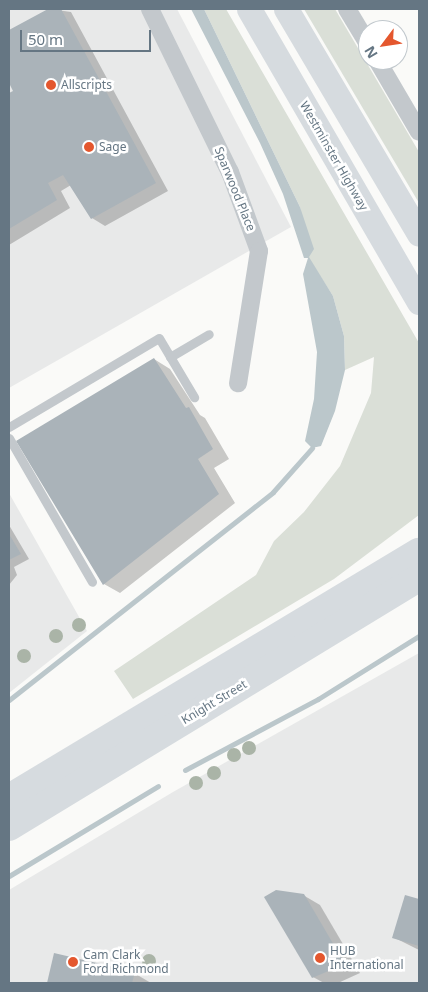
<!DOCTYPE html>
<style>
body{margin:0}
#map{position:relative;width:428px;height:992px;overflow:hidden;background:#fafaf8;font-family:"Noto Sans",sans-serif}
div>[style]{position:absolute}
.built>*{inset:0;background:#e8e9e9}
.green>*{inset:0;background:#dadfd7}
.water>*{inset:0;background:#bbc7cb}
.shadow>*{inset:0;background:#0003}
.stream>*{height:5px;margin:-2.5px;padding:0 2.5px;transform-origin:2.5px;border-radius:2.5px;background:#bbc7cb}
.building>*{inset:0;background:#aab3b9}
.lane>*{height:9px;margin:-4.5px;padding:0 4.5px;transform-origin:4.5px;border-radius:4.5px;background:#c3c8cc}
.street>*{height:18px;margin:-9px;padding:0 9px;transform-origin:9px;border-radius:9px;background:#c3c8cc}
.secondary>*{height:25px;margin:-12.5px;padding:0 12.5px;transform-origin:12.5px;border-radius:12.5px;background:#d6dbdf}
.highway>*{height:28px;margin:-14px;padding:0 14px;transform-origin:14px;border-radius:14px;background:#d6dbdf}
.trees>*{width:14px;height:14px;margin:-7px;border-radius:50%;background:#aab4a7}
.dots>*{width:14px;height:14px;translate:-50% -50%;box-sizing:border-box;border:2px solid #fff;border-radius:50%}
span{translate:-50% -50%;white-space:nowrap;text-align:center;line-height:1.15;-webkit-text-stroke:5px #fff;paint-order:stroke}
.poi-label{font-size:12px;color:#657683}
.left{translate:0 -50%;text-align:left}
.street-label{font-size:12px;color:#657683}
.frame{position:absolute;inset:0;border:10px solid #657683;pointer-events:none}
.north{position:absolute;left:358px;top:20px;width:50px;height:50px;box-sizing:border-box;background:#fff;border:1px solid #c1c8cd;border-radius:50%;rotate:239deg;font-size:14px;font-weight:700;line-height:20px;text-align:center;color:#657683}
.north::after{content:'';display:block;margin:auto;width:18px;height:22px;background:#e4572e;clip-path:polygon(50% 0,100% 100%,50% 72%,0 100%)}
.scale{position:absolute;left:20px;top:30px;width:131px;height:22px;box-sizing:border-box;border:2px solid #657683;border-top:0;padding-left:6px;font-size:15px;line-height:18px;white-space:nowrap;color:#657683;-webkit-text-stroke:4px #fff;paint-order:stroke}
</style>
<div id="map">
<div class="built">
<div style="clip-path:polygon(9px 9px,177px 9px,291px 227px,9px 388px)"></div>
<div style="clip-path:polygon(9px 493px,87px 631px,9px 693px)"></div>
<div style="clip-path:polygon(419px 653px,419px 983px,9px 983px,9px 890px,173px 792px)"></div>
</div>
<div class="green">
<div style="clip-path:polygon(204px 9px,226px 9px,419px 343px,419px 515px,334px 579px,133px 699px,114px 671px,256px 575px,274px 541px,304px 512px,340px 466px,371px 393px,374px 357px,345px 370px,344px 336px,333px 296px,308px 257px,300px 207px)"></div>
<div style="clip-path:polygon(304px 9px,335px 9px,419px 152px,419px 203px)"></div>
</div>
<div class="water">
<div style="clip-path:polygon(191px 9px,204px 9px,300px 207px,314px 249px,309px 257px,333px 296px,344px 336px,345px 370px,335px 411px,321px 446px,312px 448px,305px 441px,314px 399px,317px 352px,303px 274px,308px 258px,304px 258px,283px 194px,260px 143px)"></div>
</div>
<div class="shadow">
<div style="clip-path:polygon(50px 9px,71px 12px,168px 191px,105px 226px,92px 218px,71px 185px,61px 191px,70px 208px,9px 245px,9px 95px,15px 91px,9px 80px,9px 31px)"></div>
<div style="clip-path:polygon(154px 359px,170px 369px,200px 415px,205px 418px,229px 459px,214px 468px,235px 503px,120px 593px,104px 584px)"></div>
<div style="clip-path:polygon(9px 525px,29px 559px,14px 567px,17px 575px,9px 585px)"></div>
<div style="clip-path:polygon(303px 895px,320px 905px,360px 973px,338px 983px,324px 983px,313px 977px)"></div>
<div style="clip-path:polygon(406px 897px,419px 901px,419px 950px,393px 937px)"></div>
<div style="clip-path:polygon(55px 954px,134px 973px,151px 983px,49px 983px)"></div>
</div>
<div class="stream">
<div style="left:9px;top:700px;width:336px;rotate:-38.2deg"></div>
<div style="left:273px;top:492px;width:59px;rotate:-48.4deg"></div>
<div style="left:185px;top:770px;width:151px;rotate:-28.1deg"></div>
<div style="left:318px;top:699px;width:119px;rotate:-32deg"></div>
<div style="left:9px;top:876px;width:174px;rotate:-31.1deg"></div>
</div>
<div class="building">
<div style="clip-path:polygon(48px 9px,61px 9px,156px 183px,91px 219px,63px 175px,48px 183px,57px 200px,9px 229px,9px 93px,13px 91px,9px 83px,9px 30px)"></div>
<div style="clip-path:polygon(154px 358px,186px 408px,189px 407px,213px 449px,198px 459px,219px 494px,103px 585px,16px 441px)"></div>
<div style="clip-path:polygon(9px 534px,21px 554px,9px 560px)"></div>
<div style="clip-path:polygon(276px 890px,304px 894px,345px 964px,312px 978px,264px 897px)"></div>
<div style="clip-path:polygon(405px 895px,419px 899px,419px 946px,392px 938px)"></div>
<div style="clip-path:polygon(54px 953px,135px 972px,132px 983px,47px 983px)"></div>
</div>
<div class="lane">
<div style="left:170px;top:357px;width:45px;rotate:-30.5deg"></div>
<div style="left:9px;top:427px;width:174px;rotate:-30.7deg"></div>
<div style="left:159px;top:338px;width:69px;rotate:59.3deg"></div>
<div style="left:9px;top:438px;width:166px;rotate:60deg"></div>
</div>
<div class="street">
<div style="left:150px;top:9px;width:182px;rotate:63.9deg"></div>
<div style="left:230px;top:172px;width:84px;rotate:69.8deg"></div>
<div style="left:259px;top:251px;width:134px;rotate:99deg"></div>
<div style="left:347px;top:9px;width:41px;rotate:59deg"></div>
<div style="left:377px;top:60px;width:83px;rotate:59.7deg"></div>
</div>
<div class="secondary">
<div style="left:249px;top:9px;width:339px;rotate:59.9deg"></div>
<div style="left:286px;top:9px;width:261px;rotate:59.4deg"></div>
</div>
<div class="highway">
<div style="left:9px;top:798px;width:478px;rotate:-31deg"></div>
<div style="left:9px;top:827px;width:480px;rotate:-31.3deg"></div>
</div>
<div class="trees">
<div style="left:79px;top:625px"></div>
<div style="left:56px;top:636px"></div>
<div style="left:24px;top:656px"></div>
<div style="left:249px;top:748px"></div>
<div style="left:234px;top:755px"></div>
<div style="left:214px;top:773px"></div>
<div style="left:196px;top:783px"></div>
<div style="left:149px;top:961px"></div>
</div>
<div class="dots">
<div style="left:51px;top:85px;background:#e4572e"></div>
<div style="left:89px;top:147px;background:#e4572e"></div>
<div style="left:320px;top:958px;background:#e4572e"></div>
<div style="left:73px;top:962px;background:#e4572e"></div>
</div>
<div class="poi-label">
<span class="left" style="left:61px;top:85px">Allscripts</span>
<span class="left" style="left:99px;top:147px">Sage</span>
<span class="left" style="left:330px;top:958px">HUB<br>International</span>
<span class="left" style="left:83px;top:962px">Cam Clark<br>Ford Richmond</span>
</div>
<div class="street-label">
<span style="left:334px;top:156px;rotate:60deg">Westminster Highway</span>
<span style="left:235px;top:189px;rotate:68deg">Sparwood Place</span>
<span style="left:214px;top:702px;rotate:-31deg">Knight Street</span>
</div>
<div class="frame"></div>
<div class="north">N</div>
<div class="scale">50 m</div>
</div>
